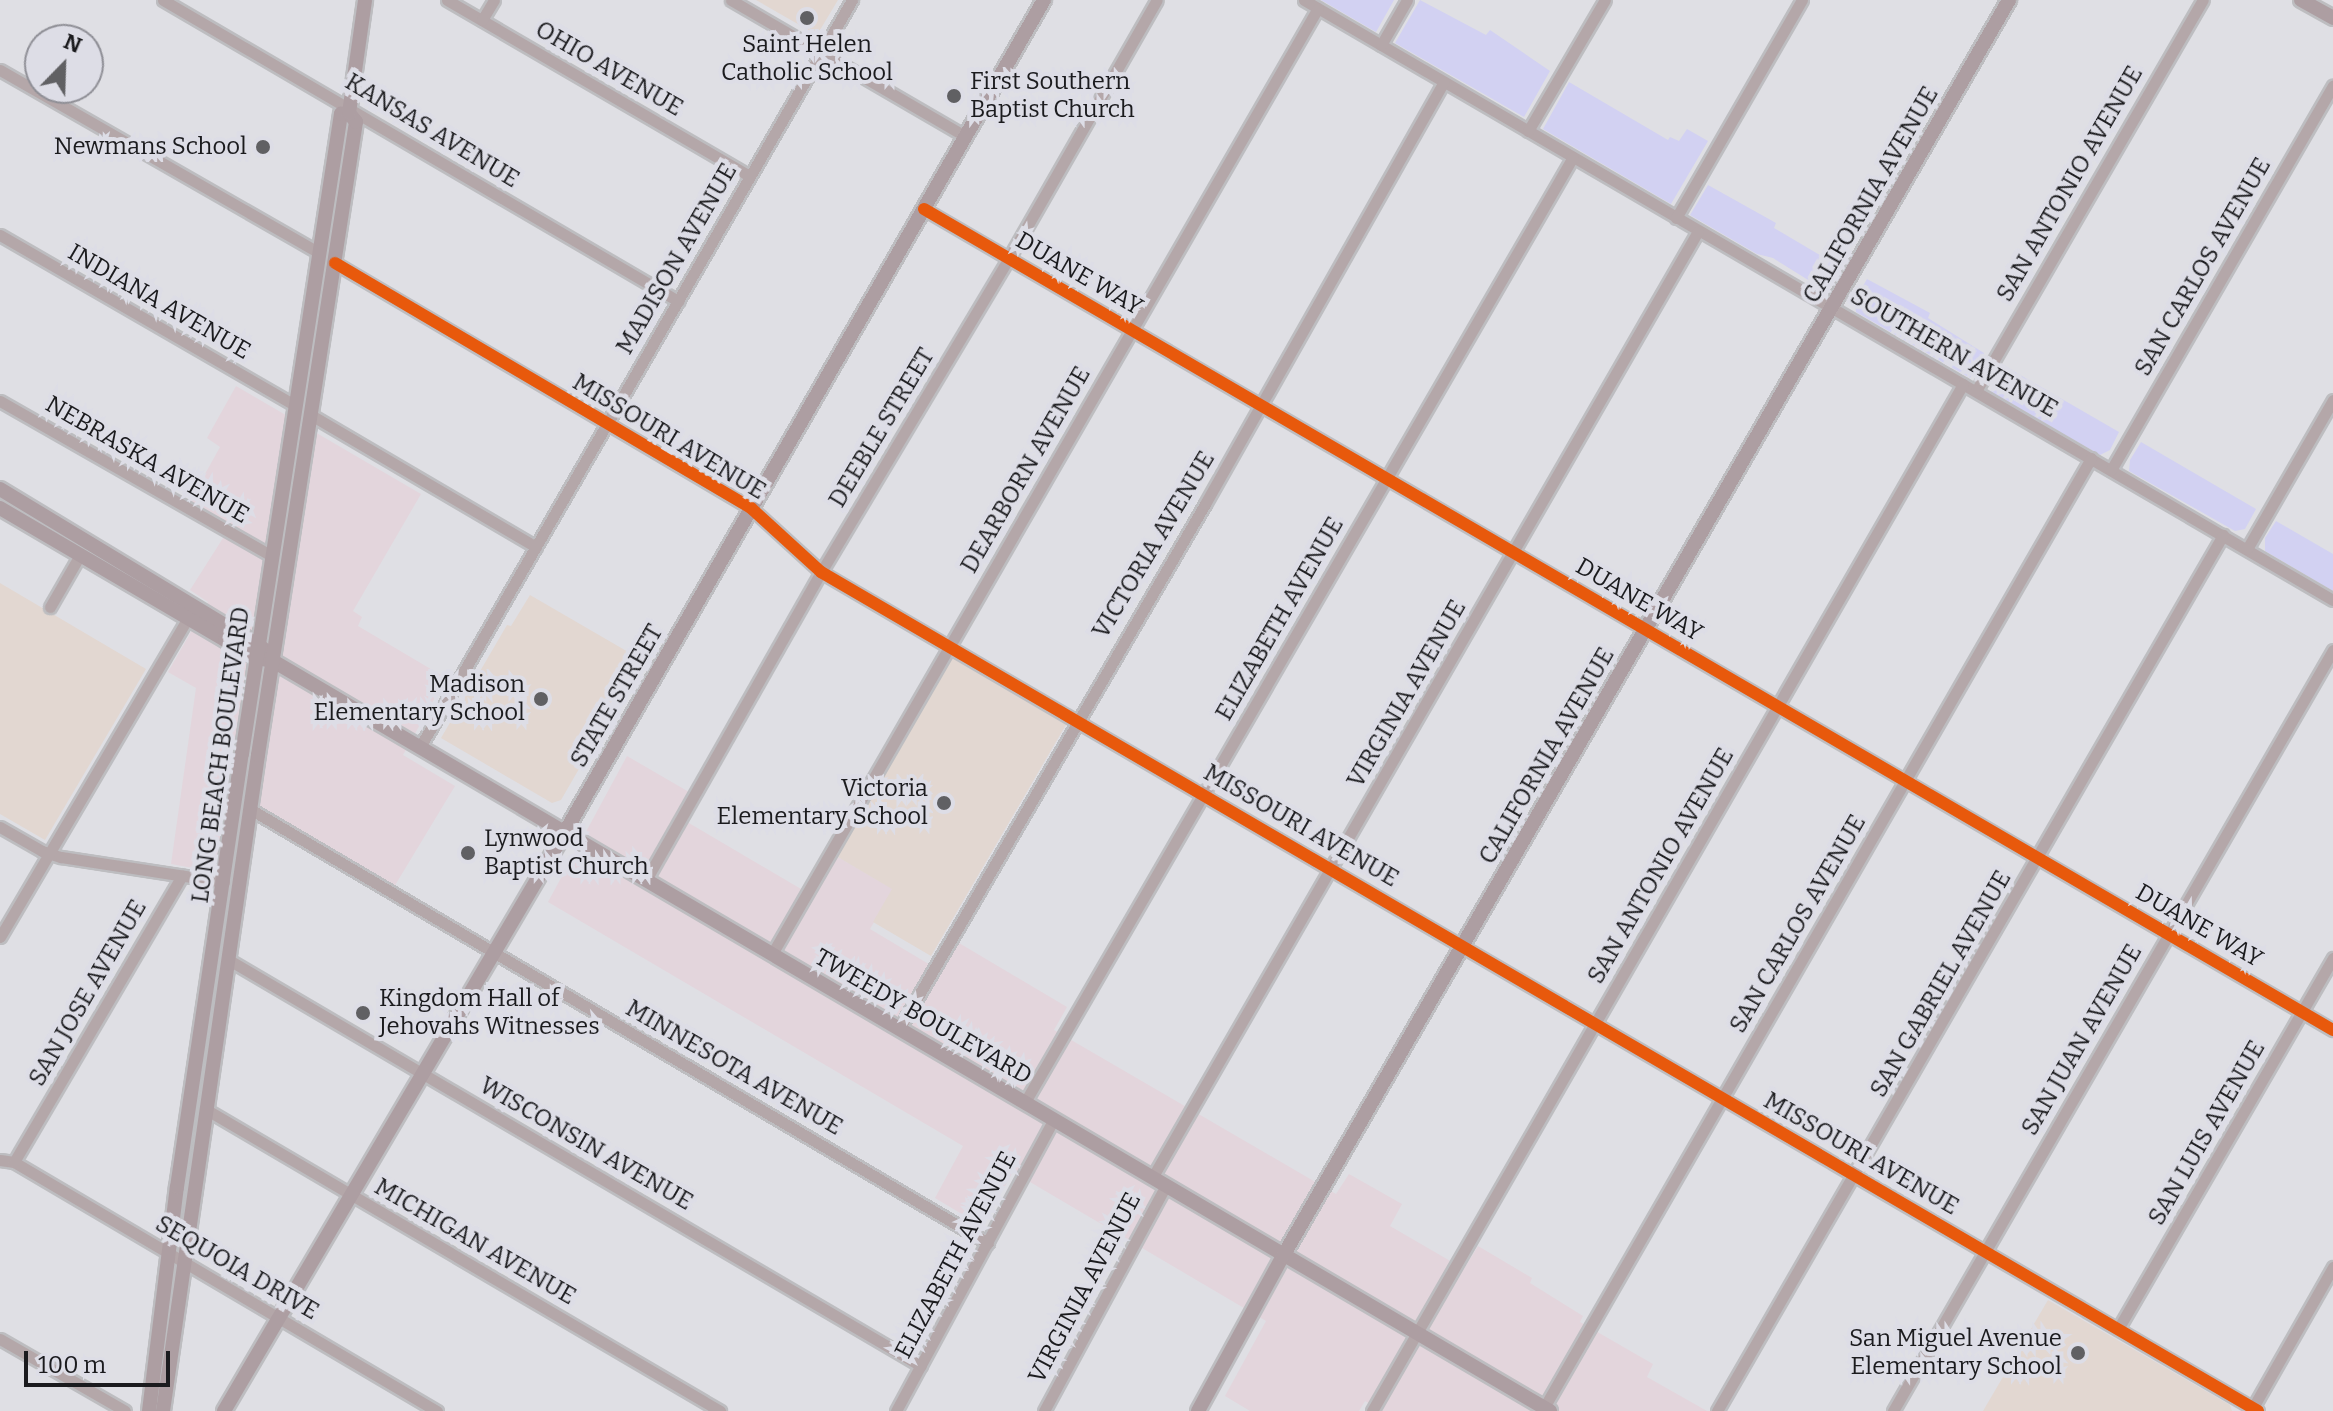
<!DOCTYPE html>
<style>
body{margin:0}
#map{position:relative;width:2333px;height:1411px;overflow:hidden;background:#dfdfe4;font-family:Bitter,serif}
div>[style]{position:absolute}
.commercial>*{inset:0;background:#e3d5dc}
.education>*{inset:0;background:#e2d7d1}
.green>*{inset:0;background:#d2d1f2}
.roads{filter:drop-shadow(2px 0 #bdbdc0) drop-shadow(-2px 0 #bdbdc0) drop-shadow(0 2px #bdbdc0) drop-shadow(0 -2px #bdbdc0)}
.minor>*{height:11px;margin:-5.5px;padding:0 5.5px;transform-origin:5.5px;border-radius:5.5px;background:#b4a7a9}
.major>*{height:14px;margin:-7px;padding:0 7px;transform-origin:7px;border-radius:7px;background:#ad9ea2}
.cycleway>*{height:12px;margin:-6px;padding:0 6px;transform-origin:6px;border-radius:6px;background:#e8590c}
.dots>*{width:22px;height:22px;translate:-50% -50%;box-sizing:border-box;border:4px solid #dddde6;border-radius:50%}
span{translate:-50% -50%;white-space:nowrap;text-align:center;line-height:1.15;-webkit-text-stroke:8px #dddde6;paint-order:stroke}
.poi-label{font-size:24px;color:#1b1b1e}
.left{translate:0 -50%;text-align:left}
.right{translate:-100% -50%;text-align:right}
.street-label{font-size:24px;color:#1b1b1e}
.north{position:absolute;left:24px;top:24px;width:80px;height:80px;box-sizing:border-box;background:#dddde6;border:2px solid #8f8f96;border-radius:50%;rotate:23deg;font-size:22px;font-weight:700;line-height:32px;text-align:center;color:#1b1b1e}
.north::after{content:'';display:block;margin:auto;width:28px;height:36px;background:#606063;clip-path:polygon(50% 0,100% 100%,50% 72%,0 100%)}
.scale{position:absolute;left:24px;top:1351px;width:146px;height:36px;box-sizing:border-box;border:4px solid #1b1b1e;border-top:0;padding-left:10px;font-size:24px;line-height:28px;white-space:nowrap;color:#1b1b1e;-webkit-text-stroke:6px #dddde6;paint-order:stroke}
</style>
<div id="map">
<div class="commercial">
<div style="clip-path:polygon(236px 386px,421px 494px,353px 611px,362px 617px,358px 626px,446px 678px,403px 755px,455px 786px,394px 887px,231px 790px,220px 873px,171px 864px,196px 688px,168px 672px,208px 602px,190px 590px,230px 527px,190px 501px,220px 447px,207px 438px)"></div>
<div style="clip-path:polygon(627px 756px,689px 792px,677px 816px,813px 896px,836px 856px,893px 889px,870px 929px,942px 972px,959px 943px,1067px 1007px,1054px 1030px,1336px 1194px,1349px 1174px,1402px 1204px,1390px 1226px,1464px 1269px,1478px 1246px,1532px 1278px,1530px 1283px,1583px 1316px,1580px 1322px,1653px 1364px,1647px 1377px,1707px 1411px,1382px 1411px,1365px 1401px,1359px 1411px,1250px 1411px,1225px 1396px,1266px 1321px,1013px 1172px,982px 1226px,935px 1198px,963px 1146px,548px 902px)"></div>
</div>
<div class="education">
<div style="clip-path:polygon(756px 0,838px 0,817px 35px)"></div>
<div style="clip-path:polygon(0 583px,146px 669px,45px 840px,0 814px)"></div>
<div style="clip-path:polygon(530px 595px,642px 660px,561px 800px,552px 803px,441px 738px,507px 625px,511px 626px)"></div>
<div style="clip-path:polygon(950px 656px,1067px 723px,931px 956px,873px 922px,892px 889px,836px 856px)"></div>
<div style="clip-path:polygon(2048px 1300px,2230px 1405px,2232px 1411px,1983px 1411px)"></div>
</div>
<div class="green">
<div style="clip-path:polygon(1321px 0,1394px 0,1376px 32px)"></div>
<div style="clip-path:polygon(1420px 0,1486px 35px,1490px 30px,1550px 71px,1524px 117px,1395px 43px)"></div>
<div style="clip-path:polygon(1569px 82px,1668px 140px,1670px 137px,1679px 141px,1687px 129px,1708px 141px,1671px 204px,1543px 129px)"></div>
<div style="clip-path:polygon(1708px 185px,1776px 223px,1774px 228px,1835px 264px,1821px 288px,1773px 258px,1757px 254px,1690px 215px)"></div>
<div style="clip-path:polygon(1867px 279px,1930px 313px,1928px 318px,1984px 353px,1970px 378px,1856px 312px,1855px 300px)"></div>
<div style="clip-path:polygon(2003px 365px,2119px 432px,2110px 450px,2100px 455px,1991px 392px)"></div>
<div style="clip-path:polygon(2141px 442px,2256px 509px,2245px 529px,2235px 531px,2129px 471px,2130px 460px)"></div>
<div style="clip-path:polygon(2276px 521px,2333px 554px,2333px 591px,2265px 551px,2265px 538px)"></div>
</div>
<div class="roads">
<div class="minor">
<div style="left:163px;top:0;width:597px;rotate:30.3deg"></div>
<div style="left:447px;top:0;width:350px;rotate:30.2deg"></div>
<div style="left:731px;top:0;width:271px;rotate:30.2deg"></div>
<div style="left:1304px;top:0;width:1191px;rotate:30.25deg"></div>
<div style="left:482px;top:20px;width:23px;rotate:-59deg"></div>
<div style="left:1381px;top:45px;width:52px;rotate:-60deg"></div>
<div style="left:0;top:70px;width:368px;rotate:29.8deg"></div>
<div style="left:1528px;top:131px;width:152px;rotate:-59.6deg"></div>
<div style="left:924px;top:209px;width:1631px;rotate:30.23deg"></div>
<div style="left:1676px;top:218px;width:252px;rotate:-60deg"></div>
<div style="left:0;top:235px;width:342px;rotate:30deg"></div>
<div style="left:335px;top:263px;width:483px;rotate:30.5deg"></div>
<div style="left:751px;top:508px;width:95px;rotate:42.4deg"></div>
<div style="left:821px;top:572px;width:1664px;rotate:30.28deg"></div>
<div style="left:1976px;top:391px;width:452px;rotate:-59.9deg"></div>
<div style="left:0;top:401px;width:313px;rotate:29.7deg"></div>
<div style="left:311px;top:415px;width:261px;rotate:30.4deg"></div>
<div style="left:2111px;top:470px;width:444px;rotate:-60deg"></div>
<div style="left:2247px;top:549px;width:172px;rotate:-60deg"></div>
<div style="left:50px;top:607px;width:60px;rotate:-60deg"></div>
<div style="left:420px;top:747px;width:863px;rotate:-59.96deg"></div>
<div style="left:250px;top:809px;width:856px;rotate:30.46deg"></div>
<div style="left:0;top:827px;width:48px;rotate:29.7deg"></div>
<div style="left:42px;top:851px;width:20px;rotate:18deg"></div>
<div style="left:61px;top:857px;width:165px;rotate:8.7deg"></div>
<div style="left:646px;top:880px;width:354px;rotate:-60.4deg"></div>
<div style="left:821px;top:572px;width:366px;rotate:-59.1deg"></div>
<div style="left:1009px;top:258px;width:297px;rotate:-60.2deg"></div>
<div style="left:0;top:937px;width:369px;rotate:-59.5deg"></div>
<div style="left:772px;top:954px;width:1092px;rotate:-60.01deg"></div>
<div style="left:229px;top:960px;width:802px;rotate:30.4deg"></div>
<div style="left:899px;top:1029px;width:608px;rotate:-59.76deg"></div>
<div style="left:1205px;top:504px;width:485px;rotate:-60.5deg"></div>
<div style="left:1025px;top:1102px;width:1092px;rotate:-59.89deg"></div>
<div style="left:207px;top:1110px;width:595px;rotate:30.4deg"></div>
<div style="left:0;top:1160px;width:14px;rotate:8deg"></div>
<div style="left:14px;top:1162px;width:491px;rotate:30.5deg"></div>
<div style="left:14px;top:1162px;width:332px;rotate:-59.6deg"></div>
<div style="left:1152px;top:1178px;width:1093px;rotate:-60.03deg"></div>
<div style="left:2118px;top:1329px;width:429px;rotate:-59.9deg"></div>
<div style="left:0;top:1339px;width:144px;rotate:29.9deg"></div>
<div style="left:896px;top:1411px;width:332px;rotate:-61.6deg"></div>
<div style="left:1044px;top:1411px;width:255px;rotate:-61.6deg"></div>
<div style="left:1372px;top:1411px;width:1185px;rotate:-60.08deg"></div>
<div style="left:1542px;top:1411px;width:1100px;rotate:-60.05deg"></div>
<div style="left:1717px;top:1411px;width:1012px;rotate:-59.99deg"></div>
<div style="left:1893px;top:1411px;width:879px;rotate:-59.96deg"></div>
<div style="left:2251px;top:1411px;width:166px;rotate:-60.3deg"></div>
</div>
<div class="major">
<div style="left:2301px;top:0;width:37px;rotate:29deg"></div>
<div style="left:0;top:489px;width:307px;rotate:31.2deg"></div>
<div style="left:0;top:508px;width:261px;rotate:30.4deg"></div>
<div style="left:225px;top:640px;width:37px;rotate:29deg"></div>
<div style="left:257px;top:658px;width:16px;rotate:11deg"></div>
<div style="left:273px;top:661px;width:1481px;rotate:30.43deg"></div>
<div style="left:149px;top:1411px;width:226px;rotate:-82.9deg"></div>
<div style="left:177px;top:1187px;width:438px;rotate:-81.5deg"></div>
<div style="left:242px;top:754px;width:648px;rotate:-81.21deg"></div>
<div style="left:341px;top:114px;width:8px;rotate:-7deg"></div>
<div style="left:163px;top:1411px;width:663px;rotate:-81.76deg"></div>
<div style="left:258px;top:755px;width:641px;rotate:-81.2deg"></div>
<div style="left:356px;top:122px;width:11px;rotate:-128deg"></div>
<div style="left:349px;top:113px;width:114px;rotate:-81.9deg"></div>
<div style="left:224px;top:1411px;width:672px;rotate:-59.5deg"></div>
<div style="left:565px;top:832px;width:960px;rotate:-60.07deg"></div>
<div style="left:1198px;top:1411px;width:177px;rotate:-61.3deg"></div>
<div style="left:1283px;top:1256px;width:1451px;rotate:-59.97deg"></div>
</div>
</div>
<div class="cycleway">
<div style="left:924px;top:209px;width:1631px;rotate:30.23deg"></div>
<div style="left:335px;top:263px;width:483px;rotate:30.5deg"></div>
<div style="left:751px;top:508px;width:95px;rotate:42.4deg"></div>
<div style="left:821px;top:572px;width:1664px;rotate:30.28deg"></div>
</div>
<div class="dots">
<div style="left:807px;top:18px;background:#606063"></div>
<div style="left:954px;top:96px;background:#606063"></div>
<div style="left:263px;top:147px;background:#606063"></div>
<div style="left:541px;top:699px;background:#606063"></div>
<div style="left:944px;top:803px;background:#606063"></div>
<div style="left:468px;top:853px;background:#606063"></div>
<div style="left:363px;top:1013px;background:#606063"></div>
<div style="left:2078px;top:1353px;background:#606063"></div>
</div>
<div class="poi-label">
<span style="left:807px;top:59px">Saint Helen<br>Catholic School</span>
<span class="left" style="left:970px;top:96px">First Southern<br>Baptist Church</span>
<span class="right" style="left:247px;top:147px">Newmans School</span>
<span class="right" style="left:525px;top:699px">Madison<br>Elementary School</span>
<span class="right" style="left:928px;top:803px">Victoria<br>Elementary School</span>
<span class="left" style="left:484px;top:853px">Lynwood<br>Baptist Church</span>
<span class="left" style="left:379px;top:1013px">Kingdom Hall of<br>Jehovahs Witnesses</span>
<span class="right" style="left:2062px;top:1353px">San Miguel Avenue<br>Elementary School</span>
</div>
<div class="street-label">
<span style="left:609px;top:69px;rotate:30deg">OHIO AVENUE</span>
<span style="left:432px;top:131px;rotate:31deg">KANSAS AVENUE</span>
<span style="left:2070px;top:184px;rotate:-60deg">SAN ANTONIO AVENUE</span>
<span style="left:1871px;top:195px;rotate:-60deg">CALIFORNIA AVENUE</span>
<span style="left:677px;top:259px;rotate:-60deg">MADISON AVENUE</span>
<span style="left:2203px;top:267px;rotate:-60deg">SAN CARLOS AVENUE</span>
<span style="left:1079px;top:274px;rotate:30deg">DUANE WAY</span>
<span style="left:159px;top:302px;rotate:30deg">INDIANA AVENUE</span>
<span style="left:1954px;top:353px;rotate:30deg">SOUTHERN AVENUE</span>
<span style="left:882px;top:428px;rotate:-59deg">DEEBLE STREET</span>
<span style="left:669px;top:437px;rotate:31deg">MISSOURI AVENUE</span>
<span style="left:147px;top:460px;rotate:30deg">NEBRASKA AVENUE</span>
<span style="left:1026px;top:470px;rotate:-60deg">DEARBORN AVENUE</span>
<span style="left:1154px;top:545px;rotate:-59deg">VICTORIA AVENUE</span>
<span style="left:1639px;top:600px;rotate:30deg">DUANE WAY</span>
<span style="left:1280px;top:619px;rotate:-60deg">ELIZABETH AVENUE</span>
<span style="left:1407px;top:694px;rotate:-60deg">VIRGINIA AVENUE</span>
<span style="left:617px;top:696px;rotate:-60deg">STATE STREET</span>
<span style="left:221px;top:755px;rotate:-82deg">LONG BEACH BOULEVARD</span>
<span style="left:1547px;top:756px;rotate:-60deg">CALIFORNIA AVENUE</span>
<span style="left:1301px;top:826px;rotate:30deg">MISSOURI AVENUE</span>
<span style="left:1661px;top:866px;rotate:-60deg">SAN ANTONIO AVENUE</span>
<span style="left:1798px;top:924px;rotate:-60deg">SAN CARLOS AVENUE</span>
<span style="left:2199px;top:926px;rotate:30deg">DUANE WAY</span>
<span style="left:1941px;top:984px;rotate:-60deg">SAN GABRIEL AVENUE</span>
<span style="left:88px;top:993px;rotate:-60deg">SAN JOSE AVENUE</span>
<span style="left:923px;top:1017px;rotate:30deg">TWEEDY BOULEVARD</span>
<span style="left:2082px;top:1040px;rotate:-60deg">SAN JUAN AVENUE</span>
<span style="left:734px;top:1068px;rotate:30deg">MINNESOTA AVENUE</span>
<span style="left:2207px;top:1133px;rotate:-60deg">SAN LUIS AVENUE</span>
<span style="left:586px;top:1144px;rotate:30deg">WISCONSIN AVENUE</span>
<span style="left:1861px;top:1154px;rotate:30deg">MISSOURI AVENUE</span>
<span style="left:475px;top:1242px;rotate:30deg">MICHIGAN AVENUE</span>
<span style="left:956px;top:1255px;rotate:-62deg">ELIZABETH AVENUE</span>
<span style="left:237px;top:1268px;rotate:30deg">SEQUOIA DRIVE</span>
<span style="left:1085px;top:1288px;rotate:-62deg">VIRGINIA AVENUE</span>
</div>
<div class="north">N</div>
<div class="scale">100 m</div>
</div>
